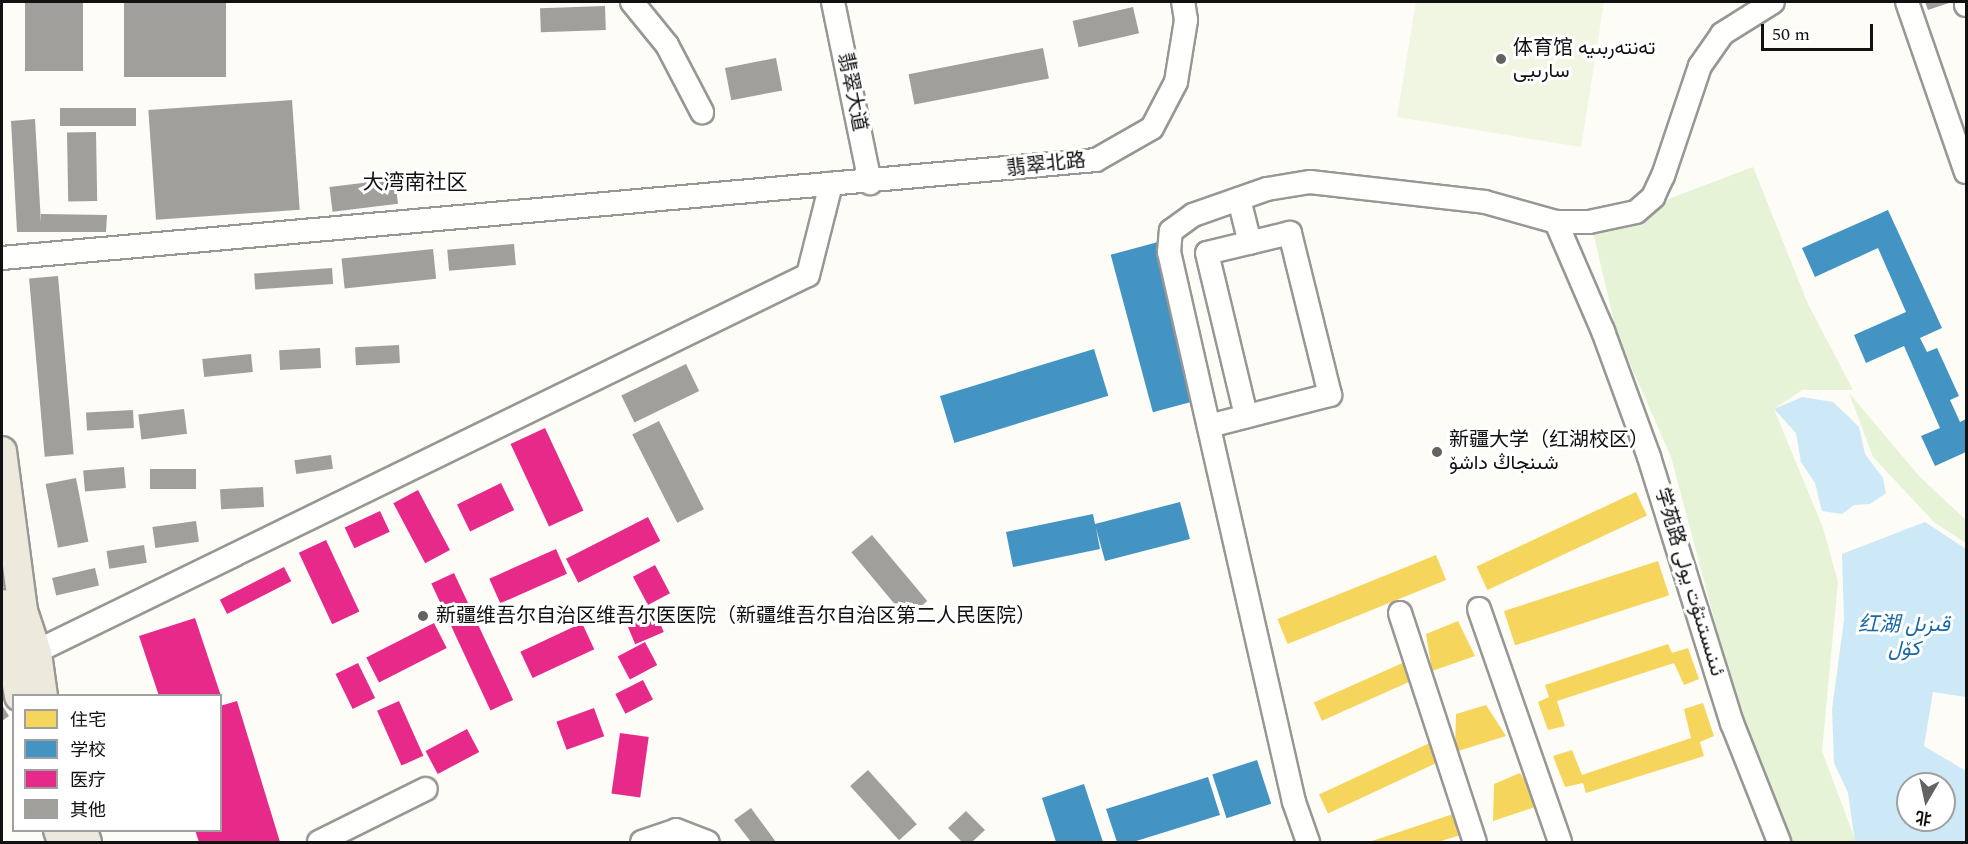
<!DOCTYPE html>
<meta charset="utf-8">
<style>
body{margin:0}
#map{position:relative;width:1968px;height:844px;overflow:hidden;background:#fdfcf7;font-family:Spectral,Vazirmatn,"Noto Sans SC",serif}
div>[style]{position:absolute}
.green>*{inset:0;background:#e7f3d7}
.pitch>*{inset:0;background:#f0f6e1}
.water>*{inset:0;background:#cde8f7}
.homes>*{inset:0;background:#f6d55c;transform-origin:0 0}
.schools>*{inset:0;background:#4393c3;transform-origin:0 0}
.health>*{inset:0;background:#e7298a;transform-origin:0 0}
.building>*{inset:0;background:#a19f9c;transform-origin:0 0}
.roads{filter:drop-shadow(2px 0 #979795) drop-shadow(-2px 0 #979795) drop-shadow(0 2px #979795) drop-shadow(0 -2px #979795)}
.minor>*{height:22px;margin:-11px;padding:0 11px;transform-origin:11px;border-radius:11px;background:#fffffe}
.major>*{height:28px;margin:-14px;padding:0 14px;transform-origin:14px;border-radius:14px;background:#ede9dc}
.dots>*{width:16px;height:16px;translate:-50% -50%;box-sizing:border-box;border:3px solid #fff;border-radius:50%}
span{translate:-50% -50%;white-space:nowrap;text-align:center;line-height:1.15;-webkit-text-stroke:6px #fff;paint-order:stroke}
.poi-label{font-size:20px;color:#111}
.left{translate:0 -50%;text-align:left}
.street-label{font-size:20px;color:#111}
.neighbourhood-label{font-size:21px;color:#111}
.water-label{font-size:21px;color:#1768a6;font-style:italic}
.frame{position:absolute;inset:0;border:3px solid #111;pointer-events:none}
.legend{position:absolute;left:12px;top:694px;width:210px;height:138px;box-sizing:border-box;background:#fff;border:2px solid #a0a0a0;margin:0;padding:8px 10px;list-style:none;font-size:18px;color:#111}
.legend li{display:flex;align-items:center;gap:12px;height:30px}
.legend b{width:30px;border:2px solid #a0a0a0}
.north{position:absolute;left:1896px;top:772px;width:60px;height:60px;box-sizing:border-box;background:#fff;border:2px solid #a0a0a0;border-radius:50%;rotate:189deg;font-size:16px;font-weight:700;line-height:24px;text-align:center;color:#111}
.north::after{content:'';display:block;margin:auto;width:21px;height:27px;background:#646362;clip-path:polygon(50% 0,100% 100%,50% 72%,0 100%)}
.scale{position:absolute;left:1761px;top:24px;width:112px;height:27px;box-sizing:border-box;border:3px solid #111;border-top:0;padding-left:8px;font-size:18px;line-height:21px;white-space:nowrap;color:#111;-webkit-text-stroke:4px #fff;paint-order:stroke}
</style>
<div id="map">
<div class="green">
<div style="clip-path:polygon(1753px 167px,1808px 304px,1853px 390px,1802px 390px,1774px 409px,1823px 528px,1838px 582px,1822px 751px,1856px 842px,1785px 842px,1750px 753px,1671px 457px,1617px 334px,1592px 228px)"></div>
<div style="clip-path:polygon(1849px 393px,1920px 477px,1966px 520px,1966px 543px,1935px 523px,1873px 457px)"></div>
</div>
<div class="pitch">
<div style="clip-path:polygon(1416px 2px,1604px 2px,1581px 147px,1397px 117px)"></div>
</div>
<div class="water">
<div style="clip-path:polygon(1802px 397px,1833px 402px,1849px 417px,1859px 427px,1865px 454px,1883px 478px,1886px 493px,1870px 504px,1854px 505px,1842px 514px,1822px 511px,1815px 483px,1801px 462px,1796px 433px,1774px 409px)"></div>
<div style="clip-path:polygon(evenodd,1925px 522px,1966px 549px,1966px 697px,1933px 692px,1924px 746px,1966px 771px,1966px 842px,1855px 842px,1848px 793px,1834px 763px,1832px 709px,1844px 620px,1842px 554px,1925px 522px,1908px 784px,1944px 784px,1944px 820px,1908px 820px,1908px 784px)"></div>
</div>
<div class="homes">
<div style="left:1636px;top:492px;width:26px;height:176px;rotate:65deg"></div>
<div style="left:1436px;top:555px;width:27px;height:171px;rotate:68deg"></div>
<div style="left:1658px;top:561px;width:36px;height:162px;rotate:72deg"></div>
<div style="clip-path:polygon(1458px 621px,1475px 656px,1432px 671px,1426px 634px)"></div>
<div style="clip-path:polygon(1668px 644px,1672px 653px,1688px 648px,1699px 679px,1684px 685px,1674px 663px,1557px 701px,1565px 726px,1548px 730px,1538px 702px,1549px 697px,1545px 685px)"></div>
<div style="left:1407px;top:661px;width:20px;height:102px;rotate:66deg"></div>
<div style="clip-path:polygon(1703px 703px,1714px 736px,1700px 742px,1704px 756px,1586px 793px,1583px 783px,1565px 787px,1553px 756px,1572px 750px,1582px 775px,1691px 738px,1684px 709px)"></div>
<div style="clip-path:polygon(1486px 705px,1506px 736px,1455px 752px,1456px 714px)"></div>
<div style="left:1436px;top:740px;width:21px;height:129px;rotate:65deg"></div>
<div style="clip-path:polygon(1520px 773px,1541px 805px,1493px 821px,1494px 784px)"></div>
<div style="clip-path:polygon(1456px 813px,1464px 834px,1438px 842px,1369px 842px)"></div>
</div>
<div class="schools">
<div style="clip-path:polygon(1888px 210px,1942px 328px,1920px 338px,1927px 352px,1937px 348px,1959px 396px,1950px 400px,1960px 422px,1966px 419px,1966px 452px,1935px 466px,1921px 436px,1940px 428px,1904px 346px,1866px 363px,1854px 335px,1906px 312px,1878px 248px,1815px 277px,1802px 248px)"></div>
<div style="left:1158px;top:242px;width:163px;height:49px;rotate:75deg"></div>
<div style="left:1094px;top:349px;width:49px;height:161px;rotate:73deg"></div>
<div style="clip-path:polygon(1180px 502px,1190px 539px,1105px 561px,1096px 528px,1100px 549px,1013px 567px,1006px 532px,1093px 514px,1095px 524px)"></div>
<div style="left:1257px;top:760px;width:46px;height:47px;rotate:72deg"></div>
<div style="clip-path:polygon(1208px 777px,1220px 815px,1133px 842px,1117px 842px,1106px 809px)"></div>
<div style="clip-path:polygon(1084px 784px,1103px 842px,1056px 842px,1042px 798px)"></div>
</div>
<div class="health">
<div style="left:545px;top:428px;width:91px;height:38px;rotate:65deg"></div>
<div style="left:501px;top:483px;width:30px;height:49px;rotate:64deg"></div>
<div style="left:418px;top:490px;width:68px;height:28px;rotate:62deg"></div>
<div style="left:380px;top:511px;width:23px;height:39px;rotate:65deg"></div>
<div style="left:648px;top:517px;width:27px;height:92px;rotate:63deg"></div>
<div style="left:326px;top:540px;width:79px;height:30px;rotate:65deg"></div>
<div style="left:556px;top:549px;width:27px;height:73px;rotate:66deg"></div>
<div style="left:655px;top:565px;width:32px;height:25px;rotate:62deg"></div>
<div style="left:284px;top:567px;width:16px;height:72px;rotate:63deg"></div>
<div style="left:454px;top:573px;width:140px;height:25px;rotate:65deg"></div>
<div style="left:654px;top:609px;width:25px;height:31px;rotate:67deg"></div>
<div style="clip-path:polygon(195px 618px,221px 696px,159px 696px,139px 636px)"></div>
<div style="left:434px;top:623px;width:28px;height:76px;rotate:63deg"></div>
<div style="left:582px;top:623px;width:29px;height:68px;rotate:65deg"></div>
<div style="left:645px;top:642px;width:26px;height:31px;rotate:62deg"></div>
<div style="left:358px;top:663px;width:39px;height:25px;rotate:64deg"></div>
<div style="left:643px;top:680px;width:22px;height:31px;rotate:63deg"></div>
<div style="clip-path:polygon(237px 701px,280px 842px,199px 842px,195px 830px,220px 830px,220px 706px)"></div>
<div style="left:399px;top:701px;width:60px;height:24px;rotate:66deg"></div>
<div style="left:594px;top:708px;width:30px;height:40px;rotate:70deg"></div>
<div style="left:467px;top:729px;width:26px;height:47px;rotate:62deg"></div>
<div style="left:620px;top:733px;width:29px;height:61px;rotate:8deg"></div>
</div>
<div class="building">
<div style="left:25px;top:2px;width:58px;height:69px"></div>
<div style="left:124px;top:2px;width:102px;height:75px"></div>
<div style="clip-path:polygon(1925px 2px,1948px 2px,1949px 3px,1928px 10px)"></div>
<div style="left:605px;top:6px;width:24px;height:65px;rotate:88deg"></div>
<div style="left:1133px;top:7px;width:27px;height:62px;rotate:77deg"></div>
<div style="left:1043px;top:48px;width:31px;height:137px;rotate:79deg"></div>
<div style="left:776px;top:58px;width:33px;height:52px;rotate:79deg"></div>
<div style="left:292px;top:100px;width:110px;height:144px;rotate:86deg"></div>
<div style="left:136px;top:108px;width:18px;height:76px;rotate:90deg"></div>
<div style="clip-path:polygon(35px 119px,41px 223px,41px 214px,107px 215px,106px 232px,17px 232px,11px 121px)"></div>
<div style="left:96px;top:132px;width:69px;height:29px;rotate:89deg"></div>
<div style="left:395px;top:179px;width:25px;height:66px;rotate:83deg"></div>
<div style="left:514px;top:244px;width:21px;height:67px;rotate:85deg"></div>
<div style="left:433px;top:249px;width:30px;height:92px;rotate:84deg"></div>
<div style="left:332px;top:268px;width:16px;height:78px;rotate:86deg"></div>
<div style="left:58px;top:276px;width:179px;height:29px;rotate:85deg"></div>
<div style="left:399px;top:345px;width:18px;height:44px;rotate:87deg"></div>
<div style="left:320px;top:348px;width:20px;height:41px;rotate:87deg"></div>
<div style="left:251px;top:354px;width:18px;height:49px;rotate:84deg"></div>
<div style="left:686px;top:364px;width:30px;height:72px;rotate:64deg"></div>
<div style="left:184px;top:409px;width:25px;height:46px;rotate:83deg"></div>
<div style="left:133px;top:410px;width:18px;height:47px;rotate:87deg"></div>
<div style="left:659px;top:421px;width:99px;height:30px;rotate:63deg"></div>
<div style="left:331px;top:455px;width:14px;height:37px;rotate:82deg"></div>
<div style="left:124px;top:467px;width:21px;height:41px;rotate:85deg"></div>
<div style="left:196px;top:469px;width:20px;height:46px;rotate:90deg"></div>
<div style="left:76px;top:478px;width:65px;height:31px;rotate:79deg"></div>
<div style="left:263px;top:487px;width:20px;height:43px;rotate:87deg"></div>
<div style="left:196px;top:521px;width:21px;height:44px;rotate:82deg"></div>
<div style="left:872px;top:535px;width:86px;height:27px;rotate:50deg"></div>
<div style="left:144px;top:545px;width:18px;height:38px;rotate:81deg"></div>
<div style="left:95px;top:568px;width:18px;height:44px;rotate:77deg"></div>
<div style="clip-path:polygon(2px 705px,9px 716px,2px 721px)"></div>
<div style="left:868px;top:770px;width:73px;height:24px;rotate:48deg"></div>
<div style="clip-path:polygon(751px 808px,776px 842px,751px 842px,734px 820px)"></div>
<div style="clip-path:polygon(966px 811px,985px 830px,972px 842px,962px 842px,948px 828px)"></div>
</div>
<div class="roads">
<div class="minor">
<div style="left:632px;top:2px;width:55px;rotate:50.9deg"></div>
<div style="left:667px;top:45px;width:76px;rotate:62.4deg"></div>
<div style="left:833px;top:2px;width:185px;rotate:78.4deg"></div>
<div style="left:1907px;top:2px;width:180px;rotate:70.9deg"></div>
<div style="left:1966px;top:2px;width:3px;rotate:90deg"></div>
<div style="left:1239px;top:199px;width:45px;rotate:76deg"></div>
<div style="left:1556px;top:222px;width:119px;rotate:66.7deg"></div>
<div style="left:1603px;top:331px;width:134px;rotate:69.9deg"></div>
<div style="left:1649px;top:457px;width:279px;rotate:72.7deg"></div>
<div style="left:1732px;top:723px;width:128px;rotate:68.4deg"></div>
<div style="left:2px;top:258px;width:1098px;rotate:-5.12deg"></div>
<div style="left:1096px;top:160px;width:64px;rotate:-29.7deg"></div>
<div style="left:1152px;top:128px;width:52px;rotate:-62.4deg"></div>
<div style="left:1176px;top:82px;width:63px;rotate:-80.8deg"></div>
<div style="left:1186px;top:20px;width:18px;rotate:-99deg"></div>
<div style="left:1209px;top:426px;width:125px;rotate:-14.4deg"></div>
<div style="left:1330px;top:395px;width:167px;rotate:-103.9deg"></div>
<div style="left:1290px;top:233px;width:85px;rotate:166.5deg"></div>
<div style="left:1207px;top:253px;width:168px;rotate:76.5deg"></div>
<div style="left:1479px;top:609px;width:247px;rotate:70.8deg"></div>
<div style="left:1400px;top:613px;width:241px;rotate:71.9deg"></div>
<div style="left:23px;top:658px;width:873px;rotate:-26.01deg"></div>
<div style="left:808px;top:275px;width:94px;rotate:-75.8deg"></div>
<div style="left:319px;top:842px;width:119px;rotate:-26.4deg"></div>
<div style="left:642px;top:842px;width:36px;rotate:-19deg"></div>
<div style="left:676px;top:830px;width:34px;rotate:21deg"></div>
<div style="left:1308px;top:842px;width:42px;rotate:-109.3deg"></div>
<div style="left:1294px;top:802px;width:564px;rotate:-102.8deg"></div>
<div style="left:1169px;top:252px;width:21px;rotate:-85deg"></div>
<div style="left:1171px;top:231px;width:27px;rotate:-36deg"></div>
<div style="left:1193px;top:215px;width:78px;rotate:-19.4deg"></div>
<div style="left:1267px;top:189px;width:44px;rotate:-9.2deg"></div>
<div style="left:1310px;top:182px;width:176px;rotate:6.5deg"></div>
<div style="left:1485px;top:202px;width:74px;rotate:15.7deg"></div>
<div style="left:1556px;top:222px;width:33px"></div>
<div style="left:1589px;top:222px;width:48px;rotate:-12deg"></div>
<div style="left:1636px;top:212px;width:23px;rotate:-41deg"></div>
<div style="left:1653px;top:197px;width:23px;rotate:-65deg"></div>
<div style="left:1663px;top:176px;width:116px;rotate:-71.4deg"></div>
<div style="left:1700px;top:66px;width:39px;rotate:-55deg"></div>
<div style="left:1722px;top:34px;width:60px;rotate:-32.1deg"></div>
</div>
<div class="major">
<div style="left:2px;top:451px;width:161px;rotate:82.5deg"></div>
<div style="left:23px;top:611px;width:44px;rotate:71.6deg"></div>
<div style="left:37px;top:653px;width:43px;rotate:82.1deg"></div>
<div style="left:2px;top:604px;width:94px;rotate:79.5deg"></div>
<div style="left:58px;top:830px;width:13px;rotate:72deg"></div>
<div style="left:83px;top:830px;width:13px;rotate:72deg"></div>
</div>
</div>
<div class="dots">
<div style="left:1501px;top:59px;background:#646362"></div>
<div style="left:1437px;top:452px;background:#646362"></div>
<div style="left:423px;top:616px;background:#646362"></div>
</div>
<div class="poi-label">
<span class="left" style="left:1513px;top:60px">体育馆 تەنتەربىيە<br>سارىيى</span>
<span class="left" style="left:1449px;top:452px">新疆大学（红湖校区）<br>شىنجاڭ داشۆ</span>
<span class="left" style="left:436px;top:616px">新疆维吾尔自治区维吾尔医医院（新疆维吾尔自治区第二人民医院）</span>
</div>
<div class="street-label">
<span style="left:852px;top:92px;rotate:79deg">翡翠大道</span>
<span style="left:1046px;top:165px;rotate:-6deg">翡翠北路</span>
<span style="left:1689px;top:582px;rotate:73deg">学苑路 ئىنىستىتۇت يولى</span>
</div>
<div class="neighbourhood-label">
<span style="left:415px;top:183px">大湾南社区</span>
</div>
<div class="water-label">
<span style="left:1904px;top:637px">红湖 قىزىل<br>كۆل</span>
</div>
<div class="frame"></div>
<ul class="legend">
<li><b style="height:16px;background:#f6d55c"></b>住宅</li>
<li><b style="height:16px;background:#4393c3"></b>学校</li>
<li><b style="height:16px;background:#e7298a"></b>医疗</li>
<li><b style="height:16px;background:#a19f9c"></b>其他</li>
</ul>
<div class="north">北</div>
<div class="scale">50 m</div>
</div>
